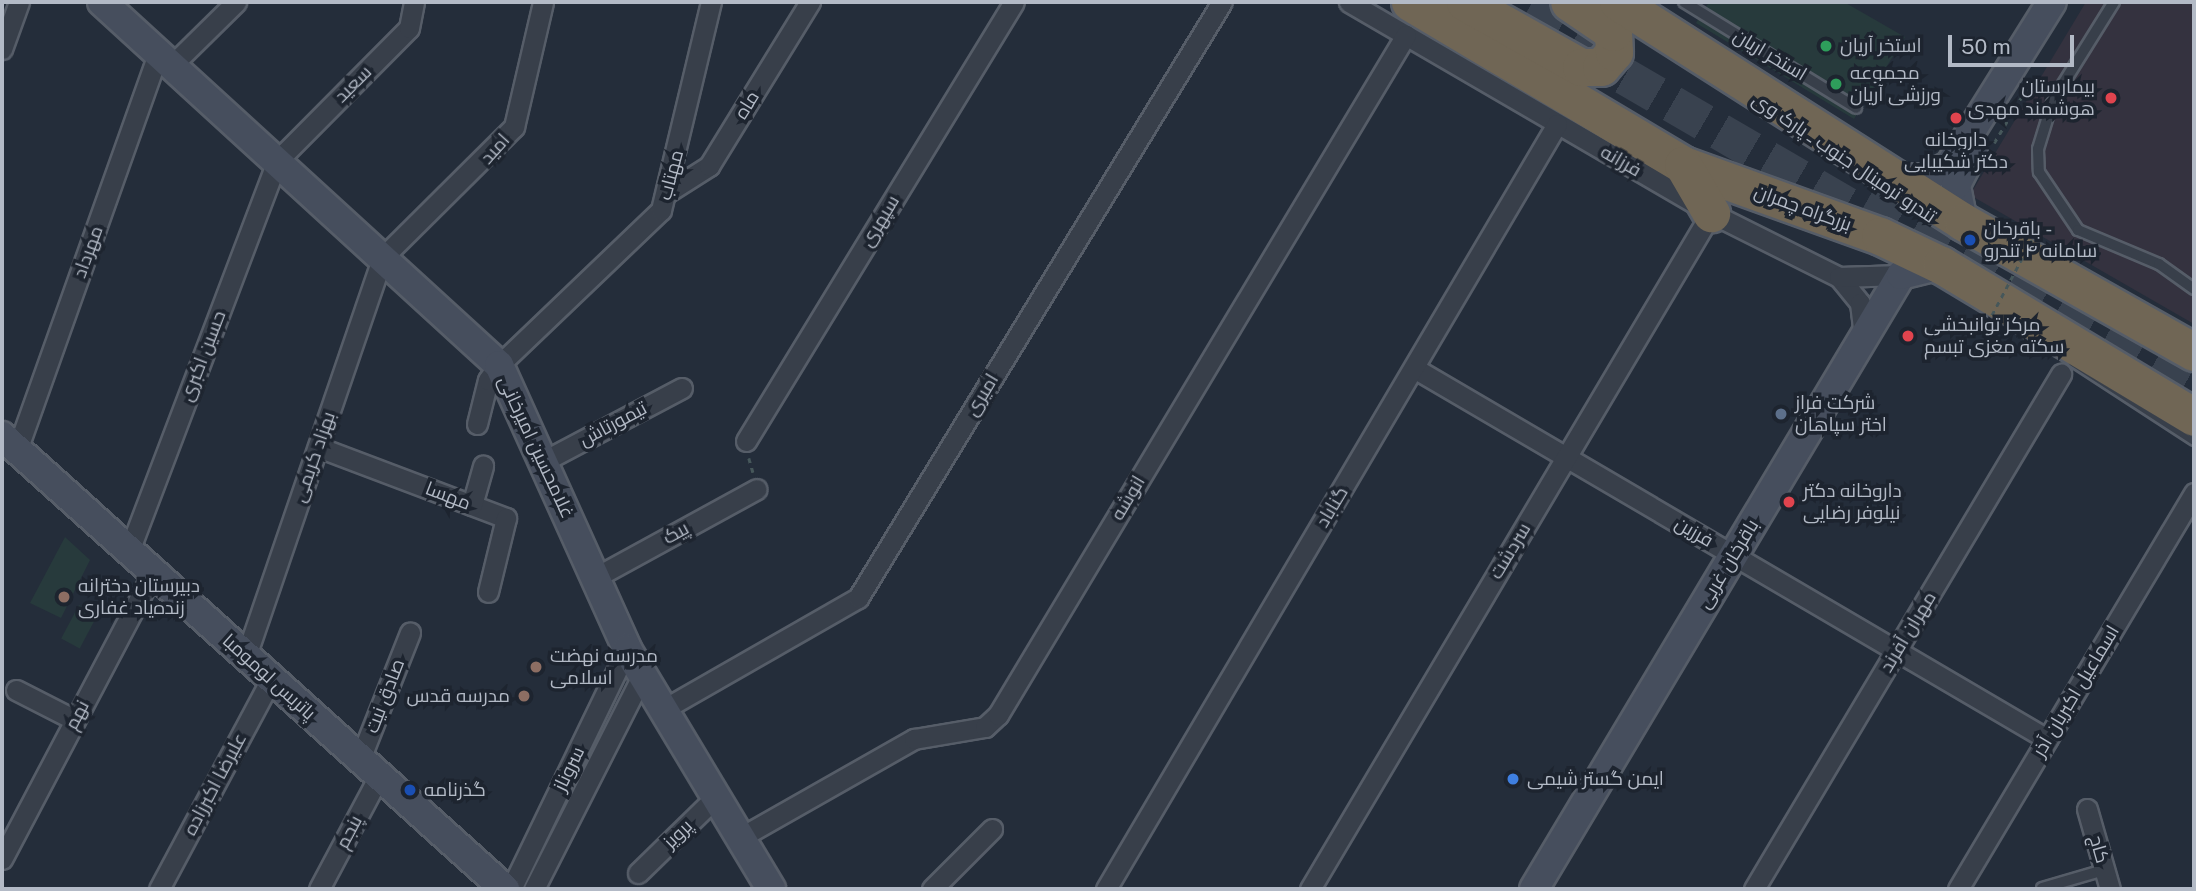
<!DOCTYPE html>
<meta charset="utf-8">
<style>
body{margin:0}
#map{position:relative;width:2196px;height:891px;overflow:hidden;background:#242d3a;font-family:"Public Sans",Cairo,sans-serif}
div>[style]{position:absolute}
.medical>*{inset:0;background:#34323f}
.green>*{inset:0;background:#273a3c;transform-origin:0 0}
.highway-tunnel>*{height:37px;margin-top:-18.5px;transform-origin:0;background:repeating-linear-gradient(90deg,#39424f 0 37px,transparent 0 55px)}
.path>*{height:2.5px;margin-top:-1.25px;transform-origin:0;background:repeating-linear-gradient(90deg,#46575a 0 5px,transparent 0 10px)}
.roads{filter:drop-shadow(2px 0 #565d68) drop-shadow(-2px 0 #565d68) drop-shadow(0 2px #565d68) drop-shadow(0 -2px #565d68)}
.lane>*{height:10px;margin:-5px;padding:0 5px;transform-origin:5px;border-radius:5px;background:#383f4a}
.street>*{height:19px;margin:-9.5px;padding:0 9.5px;transform-origin:9.5px;border-radius:9.5px;background:#383f4a}
.secondary>*{height:28px;margin:-14px;padding:0 14px;transform-origin:14px;border-radius:14px;background:#464e5d}
.highway>*{height:37px;margin:-18.5px;padding:0 18.5px;transform-origin:18.5px;border-radius:18.5px;background:#706655}
.path-bridge>*{height:2.5px;margin-top:-1.25px;transform-origin:0;background:repeating-linear-gradient(90deg,#46575a 0 5px,transparent 0 10px)}
.dots>*{width:19px;height:19px;translate:-50% -50%;box-sizing:border-box;border:4px solid #1d242f;border-radius:50%}
span{translate:-50% -50%;white-space:nowrap;text-align:center;line-height:1.15;-webkit-text-stroke:7px #1d242f;paint-order:stroke}
.poi-label{font-size:19px;color:#b3bac6}
.left{translate:0 -50%;text-align:left}
.right{translate:-100% -50%;text-align:right}
.street-label{font-size:19px;color:#b3bac6}
.frame{position:absolute;inset:0;border:4px solid #b3bac6;pointer-events:none}
.scale{position:absolute;left:1948px;top:35px;width:126px;height:32px;box-sizing:border-box;border:4px solid #b3bac6;border-top:0;padding-left:9px;font-size:21px;line-height:24px;white-space:nowrap;color:#b3bac6;-webkit-text-stroke:5px #1d242f;paint-order:stroke}
</style>
<div id="map">
<div class="medical">
<div style="clip-path:polygon(2086px 2px,2194px 2px,2194px 324px,1970px 195px)"></div>
</div>
<div class="green">
<div style="clip-path:polygon(1709px 2px,1844px 2px,1905px 37px,1854px 119px,1696px 23px)"></div>
<div style="clip-path:polygon(65px 537px,90px 560px,61px 618px,30px 603px)"></div>
<div style="left:79px;top:605px;width:21px;height:38px;rotate:28deg"></div>
</div>
<div class="highway-tunnel">
<div style="left:1532px;top:2px;width:79px;rotate:29.5deg"></div>
<div style="left:1577px;top:48px;width:362px;rotate:30.2deg"></div>
<div style="left:1870px;top:195px;width:373px;rotate:29.7deg"></div>
</div>
<div class="path">
<div style="left:1994px;top:143px;width:66px;rotate:-59.2deg"></div>
<div style="left:2022px;top:223px;width:17px;rotate:17deg"></div>
<div style="left:749px;top:458px;width:15px;rotate:74deg"></div>
</div>
<div class="roads">
<div class="lane">
<div style="left:1684px;top:2px;width:202px;rotate:31.6deg"></div>
<div style="left:2114px;top:2px;width:115px;rotate:121.9deg"></div>
<div style="left:2053px;top:100px;width:51px;rotate:107deg"></div>
<div style="left:2038px;top:149px;width:23px;rotate:88deg"></div>
<div style="left:2039px;top:172px;width:70px;rotate:56.1deg"></div>
<div style="left:2078px;top:230px;width:88px;rotate:22.8deg"></div>
<div style="left:2159px;top:264px;width:43px;rotate:35.5deg"></div>
<div style="left:2073px;top:361px;width:145px;rotate:33.1deg"></div>
<div style="left:2042px;top:888px;width:65px;rotate:-16.2deg"></div>
</div>
<div class="street">
<div style="left:1349px;top:2px;width:419px;rotate:30.2deg"></div>
<div style="left:1711px;top:213px;width:143px;rotate:26.6deg"></div>
<div style="left:1839px;top:277px;width:33px;rotate:51deg"></div>
<div style="left:1860px;top:303px;width:32px;rotate:83deg"></div>
<div style="left:2px;top:49px;width:50px;rotate:-70.1deg"></div>
<div style="left:172px;top:65px;width:90px;rotate:-44.5deg"></div>
<div style="left:668px;top:192px;width:49px;rotate:-32.4deg"></div>
<div style="left:709px;top:166px;width:193px;rotate:-58.4deg"></div>
<div style="left:1839px;top:277px;width:62px;rotate:-1.8deg"></div>
<div style="left:1414px;top:368px;width:734px;rotate:30.37deg"></div>
<div style="left:477px;top:424px;width:45px;rotate:-76deg"></div>
<div style="left:488px;top:380px;width:19px;rotate:-54deg"></div>
<div style="left:499px;top:365px;width:224px;rotate:-43.7deg"></div>
<div style="left:661px;top:210px;width:214px;rotate:-76.5deg"></div>
<div style="left:746px;top:441px;width:514px;rotate:-58.6deg"></div>
<div style="left:318px;top:447px;width:201px;rotate:20.7deg"></div>
<div style="left:506px;top:518px;width:76px;rotate:103.7deg"></div>
<div style="left:17px;top:450px;width:421px;rotate:-70.4deg"></div>
<div style="left:544px;top:461px;width:156px;rotate:-27.9deg"></div>
<div style="left:472px;top:505px;width:41px;rotate:-74.2deg"></div>
<div style="left:129px;top:551px;width:417px;rotate:-69.2deg"></div>
<div style="left:277px;top:161px;width:187px;rotate:-45.2deg"></div>
<div style="left:409px;top:28px;width:26px;rotate:-79deg"></div>
<div style="left:596px;top:577px;width:183px;rotate:-28.7deg"></div>
<div style="left:246px;top:656px;width:421px;rotate:-71.1deg"></div>
<div style="left:382px;top:258px;width:186px;rotate:-44.8deg"></div>
<div style="left:514px;top:127px;width:128px;rotate:-76.9deg"></div>
<div style="left:16px;top:690px;width:66px;rotate:27deg"></div>
<div style="left:664px;top:709px;width:224px;rotate:-29.8deg"></div>
<div style="left:858px;top:598px;width:698px;rotate:-58.59deg"></div>
<div style="left:360px;top:759px;width:136px;rotate:-68.4deg"></div>
<div style="left:2087px;top:809px;width:83px;rotate:74deg"></div>
<div style="left:743px;top:836px;width:197px;rotate:-29.6deg"></div>
<div style="left:914px;top:739px;width:72px;rotate:-9.6deg"></div>
<div style="left:985px;top:727px;width:18px;rotate:-43deg"></div>
<div style="left:998px;top:715px;width:793px;rotate:-59.04deg"></div>
<div style="left:2px;top:859px;width:324px;rotate:-62.2deg"></div>
<div style="left:638px;top:873px;width:112px;rotate:-44.3deg"></div>
<div style="left:159px;top:889px;width:238px;rotate:-61.9deg"></div>
<div style="left:319px;top:889px;width:128px;rotate:-62deg"></div>
<div style="left:511px;top:889px;width:267px;rotate:-64.2deg"></div>
<div style="left:534px;top:889px;width:241px;rotate:-63.1deg"></div>
<div style="left:932px;top:889px;width:85px;rotate:-45deg"></div>
<div style="left:1106px;top:889px;width:888px;rotate:-59.48deg"></div>
<div style="left:1310px;top:889px;width:786px;rotate:-59.32deg"></div>
<div style="left:1754px;top:889px;width:600px;rotate:-59.2deg"></div>
<div style="left:1958px;top:889px;width:461px;rotate:-59.2deg"></div>
</div>
<div class="secondary">
<div style="left:102px;top:2px;width:538px;rotate:42.44deg"></div>
<div style="left:499px;top:365px;width:312px;rotate:65.7deg"></div>
<div style="left:627px;top:649px;width:280px;rotate:59deg"></div>
<div style="left:1897px;top:179px;width:28px;rotate:-2deg"></div>
<div style="left:1925px;top:178px;width:28px;rotate:-27deg"></div>
<div style="left:1950px;top:165px;width:192px;rotate:-58deg"></div>
<div style="left:1963px;top:222px;width:38px;rotate:-101deg"></div>
<div style="left:1956px;top:185px;width:37px;rotate:-63deg"></div>
<div style="left:2px;top:436px;width:677px;rotate:42.01deg"></div>
<div style="left:1534px;top:889px;width:715px;rotate:-59.13deg"></div>
<div style="left:1901px;top:275px;width:41px;rotate:-14deg"></div>
</div>
<div class="highway">
<div style="left:1410px;top:2px;width:318px;rotate:30.8deg"></div>
<div style="left:1683px;top:165px;width:209px;rotate:19.8deg"></div>
<div style="left:1880px;top:236px;width:68px;rotate:25.4deg"></div>
<div style="left:1941px;top:265px;width:295px;rotate:31deg"></div>
<div style="left:1465px;top:2px;width:133px;rotate:29.3deg"></div>
<div style="left:1581px;top:67px;width:20px"></div>
<div style="left:1601px;top:67px;width:20px;rotate:-49deg"></div>
<div style="left:1614px;top:52px;width:20px;rotate:-93deg"></div>
<div style="left:1613px;top:32px;width:53px;rotate:-145.7deg"></div>
<div style="left:1618px;top:2px;width:409px;rotate:32.5deg"></div>
<div style="left:1963px;top:222px;width:265px;rotate:29.4deg"></div>
<div style="left:1683px;top:165px;width:56px;rotate:59.7deg"></div>
</div>
</div>
<div class="path-bridge">
<div style="left:1987px;top:324px;width:109px;rotate:-62deg"></div>
</div>
<div class="dots">
<div style="left:1826px;top:46px;background:#2e9e5b"></div>
<div style="left:1836px;top:84px;background:#2e9e5b"></div>
<div style="left:2111px;top:98px;background:#e0444e"></div>
<div style="left:1956px;top:118px;background:#e0444e"></div>
<div style="left:1970px;top:240px;background:#1a4fb4"></div>
<div style="left:1908px;top:336px;background:#e0444e"></div>
<div style="left:1781px;top:414px;background:#5c6f8a"></div>
<div style="left:1789px;top:502px;background:#e0444e"></div>
<div style="left:64px;top:597px;background:#8d6e63"></div>
<div style="left:536px;top:667px;background:#8d6e63"></div>
<div style="left:524px;top:696px;background:#8d6e63"></div>
<div style="left:1513px;top:779px;background:#3f7fe0"></div>
<div style="left:410px;top:790px;background:#1a4fb4"></div>
</div>
<div class="poi-label">
<span class="left" style="left:1840px;top:46px">استخر آریان</span>
<span class="left" style="left:1850px;top:84px">مجموعه<br>ورزشی آریان</span>
<span class="right" style="left:2095px;top:98px">بیمارستان<br>هوشمند مهدی</span>
<span style="left:1956px;top:151px">داروخانه<br>دکتر شکیبایی</span>
<span class="left" style="left:1984px;top:240px">باقرخان -<br>سامانه ۴ تندرو</span>
<span class="left" style="left:1924px;top:336px">مرکز توانبخشی<br>سکته مغزی تبسم</span>
<span class="left" style="left:1795px;top:414px">شرکت فراز<br>اختر سپاهان</span>
<span class="left" style="left:1803px;top:502px">داروخانه دکتر<br>نیلوفر رضایی</span>
<span class="left" style="left:78px;top:597px">دبیرستان دخترانه<br>زنده‌یاد غفاری</span>
<span class="left" style="left:550px;top:667px">مدرسه نهضت<br>اسلامی</span>
<span class="right" style="left:510px;top:696px">مدرسه قدس</span>
<span class="left" style="left:1527px;top:779px">ایمن گستر شیمی</span>
<span class="left" style="left:424px;top:790px">گذرنامه</span>
</div>
<div class="street-label">
<span style="left:1770px;top:55px;rotate:31deg">استخر اریان</span>
<span style="left:353px;top:84px;rotate:-45deg">سعید</span>
<span style="left:747px;top:105px;rotate:-58deg">ماه</span>
<span style="left:495px;top:149px;rotate:-48deg">امید</span>
<span style="left:1844px;top:158px;rotate:34deg">تندرو ترمینال جنوب ـ پارک وی</span>
<span style="left:1621px;top:161px;rotate:30deg">فرزانه</span>
<span style="left:671px;top:175px;rotate:-75deg">مهتاب</span>
<span style="left:1803px;top:208px;rotate:20deg">بزرگراه چمران</span>
<span style="left:880px;top:221px;rotate:-59deg">سپهری</span>
<span style="left:88px;top:252px;rotate:-70deg">مهرداد</span>
<span style="left:203px;top:356px;rotate:-69deg">حسین اکبری</span>
<span style="left:982px;top:395px;rotate:-59deg">امیری</span>
<span style="left:613px;top:424px;rotate:-28deg">تیمورتاش</span>
<span style="left:536px;top:447px;rotate:65deg">غلامحسین امیرخانی</span>
<span style="left:314px;top:457px;rotate:-71deg">بهزاد کریمی</span>
<span style="left:448px;top:496px;rotate:21deg">مهسا</span>
<span style="left:1128px;top:498px;rotate:-59deg">انوشه</span>
<span style="left:1332px;top:507px;rotate:-59deg">گناباد</span>
<span style="left:1694px;top:532px;rotate:30deg">فرزین</span>
<span style="left:676px;top:533px;rotate:-29deg">پیک</span>
<span style="left:1510px;top:551px;rotate:-59deg">سردشت</span>
<span style="left:1728px;top:564px;rotate:-59deg">باقرخان غربی</span>
<span style="left:1908px;top:632px;rotate:-59deg">مهران آفرند</span>
<span style="left:269px;top:677px;rotate:42deg">پاتریس لومومبا</span>
<span style="left:2076px;top:691px;rotate:-59deg">اسماعیل اکبریان آذر</span>
<span style="left:385px;top:696px;rotate:-69deg">صادق نیت</span>
<span style="left:77px;top:715px;rotate:-62deg">نهم</span>
<span style="left:569px;top:769px;rotate:-64deg">سروناز</span>
<span style="left:215px;top:784px;rotate:-62deg">علیرضا اکبرزاده</span>
<span style="left:349px;top:832px;rotate:-62deg">پنجم</span>
<span style="left:678px;top:834px;rotate:-44deg">پرویز</span>
<span style="left:2099px;top:849px;rotate:74deg">کاج</span>
</div>
<div class="frame"></div>
<div class="scale">50 m</div>
</div>
